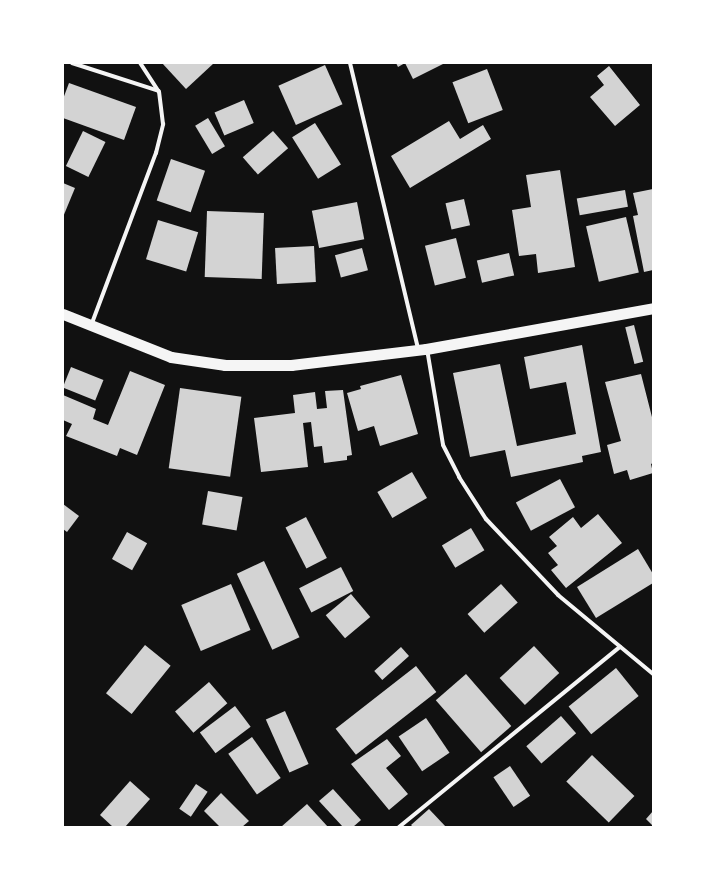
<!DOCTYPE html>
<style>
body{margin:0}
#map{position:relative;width:716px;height:890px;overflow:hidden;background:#111;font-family:"Playfair Display",serif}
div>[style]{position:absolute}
.building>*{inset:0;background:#d3d3d3;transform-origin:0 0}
.minor>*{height:4px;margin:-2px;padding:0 2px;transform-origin:2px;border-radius:2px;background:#f5f5f5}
.trunk>*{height:11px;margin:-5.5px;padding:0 5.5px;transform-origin:5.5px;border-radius:5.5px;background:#f5f5f5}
span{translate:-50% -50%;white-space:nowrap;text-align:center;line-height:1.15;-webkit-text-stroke:3.5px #fff;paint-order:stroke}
.frame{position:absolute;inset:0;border:64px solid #fff;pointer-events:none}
</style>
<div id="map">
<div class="building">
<div style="clip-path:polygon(162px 63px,214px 63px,186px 89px)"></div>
<div style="clip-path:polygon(396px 63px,445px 63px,413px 79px,405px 63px,398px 67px)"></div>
<div style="left:325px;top:65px;width:43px;height:51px;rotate:66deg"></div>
<div style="clip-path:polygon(609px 66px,640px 105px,615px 126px,590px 97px,604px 85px,597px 76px)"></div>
<div style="left:487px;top:69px;width:44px;height:37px;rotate:69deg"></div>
<div style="clip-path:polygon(69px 83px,136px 107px,124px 140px,63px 118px,63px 99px)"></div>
<div style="left:244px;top:100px;width:25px;height:32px;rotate:67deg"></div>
<div style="left:208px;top:118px;width:33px;height:15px;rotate:59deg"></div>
<div style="clip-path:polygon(449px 121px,460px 139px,483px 125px,491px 139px,410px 188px,391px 156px)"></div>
<div style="left:315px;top:123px;width:49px;height:27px;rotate:58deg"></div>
<div style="left:83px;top:131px;width:25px;height:39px;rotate:26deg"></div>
<div style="left:273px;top:131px;width:23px;height:40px;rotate:49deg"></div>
<div style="left:171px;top:159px;width:36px;height:44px;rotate:19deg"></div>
<div style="clip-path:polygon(560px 170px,575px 267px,538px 273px,536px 254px,519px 256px,512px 210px,531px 207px,526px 175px)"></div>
<div style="clip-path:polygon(63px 183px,75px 188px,63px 217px)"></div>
<div style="clip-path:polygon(653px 189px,653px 270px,644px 272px,633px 216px,638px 215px,633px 193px)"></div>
<div style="left:625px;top:190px;width:17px;height:49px;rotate:80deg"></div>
<div style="left:464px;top:199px;width:27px;height:19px;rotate:77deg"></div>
<div style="left:357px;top:202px;width:38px;height:46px;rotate:79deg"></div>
<div style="left:207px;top:211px;width:57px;height:66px;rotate:2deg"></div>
<div style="left:626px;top:217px;width:57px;height:41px;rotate:77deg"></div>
<div style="left:158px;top:220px;width:42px;height:41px;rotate:17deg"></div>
<div style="left:456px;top:238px;width:41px;height:32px;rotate:76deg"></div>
<div style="left:314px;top:246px;width:36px;height:39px;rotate:87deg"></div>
<div style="left:362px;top:248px;width:23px;height:28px;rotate:75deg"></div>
<div style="left:509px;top:253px;width:23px;height:33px;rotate:77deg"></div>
<div style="left:634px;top:325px;width:38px;height:9px;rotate:76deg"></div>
<div style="clip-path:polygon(582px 345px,601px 452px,582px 456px,583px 462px,511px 477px,505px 450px,470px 457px,453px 373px,500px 364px,517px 446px,576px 434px,566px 382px,530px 389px,524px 357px)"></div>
<div style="left:71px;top:367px;width:35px;height:22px;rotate:22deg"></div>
<div style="clip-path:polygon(130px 371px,165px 385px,137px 455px,120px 448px,117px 456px,66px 436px,72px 424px,63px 420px,63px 395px,96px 409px,93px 419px,108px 425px)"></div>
<div style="clip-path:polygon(641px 374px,653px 421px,653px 463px,651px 464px,653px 473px,630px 480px,627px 470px,614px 474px,607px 445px,621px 441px,605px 382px)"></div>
<div style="clip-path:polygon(401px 375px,418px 434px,380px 446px,374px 426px,358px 431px,347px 393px,361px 389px,360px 386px)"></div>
<div style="left:180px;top:388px;width:62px;height:81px;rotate:8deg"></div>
<div style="clip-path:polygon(343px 390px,352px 455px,347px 456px,347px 460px,324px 463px,322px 446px,314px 447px,311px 422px,303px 423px,308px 467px,261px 472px,254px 418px,295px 413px,293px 395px,315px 392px,317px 409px,327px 408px,325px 391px)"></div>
<div style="left:412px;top:472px;width:30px;height:40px;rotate:60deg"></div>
<div style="left:560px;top:479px;width:32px;height:50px;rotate:62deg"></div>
<div style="left:208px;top:491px;width:35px;height:34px;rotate:10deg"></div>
<div style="clip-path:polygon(63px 504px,79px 516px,67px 532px,63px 529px)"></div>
<div style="clip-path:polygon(598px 514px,622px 543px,566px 588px,551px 570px,558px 565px,548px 553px,557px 546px,549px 537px,573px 517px,581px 528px)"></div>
<div style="left:306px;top:517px;width:46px;height:23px;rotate:63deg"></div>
<div style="left:471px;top:528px;width:26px;height:34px;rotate:59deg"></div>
<div style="left:127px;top:532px;width:23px;height:31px;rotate:29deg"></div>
<div style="clip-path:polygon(638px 549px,653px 574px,653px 583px,596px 618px,577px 587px)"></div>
<div style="left:264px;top:561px;width:84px;height:30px;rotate:65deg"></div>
<div style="left:341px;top:567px;width:27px;height:47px;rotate:63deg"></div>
<div style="left:231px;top:584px;width:50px;height:54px;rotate:67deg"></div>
<div style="left:501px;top:584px;width:25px;height:45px;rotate:48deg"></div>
<div style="left:351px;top:594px;width:30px;height:33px;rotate:50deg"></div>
<div style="left:145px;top:645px;width:33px;height:62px;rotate:39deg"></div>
<div style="left:534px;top:646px;width:37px;height:47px;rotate:47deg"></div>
<div style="left:401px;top:647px;width:12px;height:36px;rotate:48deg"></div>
<div style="left:416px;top:666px;width:33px;height:102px;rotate:52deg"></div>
<div style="left:616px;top:668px;width:36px;height:61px;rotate:51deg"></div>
<div style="left:466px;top:674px;width:69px;height:40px;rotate:49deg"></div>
<div style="left:209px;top:682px;width:28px;height:45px;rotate:49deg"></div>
<div style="left:235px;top:706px;width:26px;height:44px;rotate:53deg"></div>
<div style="left:285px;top:711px;width:58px;height:21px;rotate:66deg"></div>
<div style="left:561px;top:716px;width:23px;height:46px;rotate:49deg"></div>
<div style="left:426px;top:718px;width:42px;height:33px;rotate:56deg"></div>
<div style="left:252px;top:737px;width:50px;height:29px;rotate:55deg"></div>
<div style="clip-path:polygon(387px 739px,401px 756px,386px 768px,408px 794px,389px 810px,351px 764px)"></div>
<div style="left:592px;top:755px;width:59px;height:37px;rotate:44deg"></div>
<div style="left:510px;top:766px;width:36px;height:20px;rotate:56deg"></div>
<div style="clip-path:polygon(130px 781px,150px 799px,125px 827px,113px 827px,100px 815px)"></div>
<div style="left:196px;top:784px;width:14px;height:30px;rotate:34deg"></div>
<div style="clip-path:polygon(333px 789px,361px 820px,353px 827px,343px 827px,319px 801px)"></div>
<div style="clip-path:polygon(221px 793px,249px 821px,242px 827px,220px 827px,204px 811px)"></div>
<div style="clip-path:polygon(307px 804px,328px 827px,281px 827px)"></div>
<div style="clip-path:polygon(429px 809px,446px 827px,413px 827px,411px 825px)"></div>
<div style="clip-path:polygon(653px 811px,653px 826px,646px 819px)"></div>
</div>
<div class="minor">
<div style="left:72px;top:63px;width:91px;rotate:17.8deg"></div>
<div style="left:350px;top:63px;width:294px;rotate:76.6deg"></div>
<div style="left:92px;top:323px;width:182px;rotate:-69.4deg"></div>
<div style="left:156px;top:153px;width:30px;rotate:-76deg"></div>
<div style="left:163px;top:124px;width:32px;rotate:-97deg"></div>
<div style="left:159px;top:92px;width:35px;rotate:-123deg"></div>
<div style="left:427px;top:349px;width:97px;rotate:80.5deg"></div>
<div style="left:443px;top:445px;width:36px;rotate:63deg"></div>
<div style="left:459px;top:477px;width:50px;rotate:57.3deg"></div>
<div style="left:486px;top:519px;width:105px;rotate:46.5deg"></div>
<div style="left:558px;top:595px;width:124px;rotate:39.7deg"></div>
<div style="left:399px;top:827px;width:285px;rotate:-39.2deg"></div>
</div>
<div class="trunk">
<div style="left:63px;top:314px;width:116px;rotate:21.7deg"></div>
<div style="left:171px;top:357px;width:55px;rotate:8.4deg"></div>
<div style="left:225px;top:365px;width:66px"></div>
<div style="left:291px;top:365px;width:136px;rotate:-6.8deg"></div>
<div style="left:426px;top:349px;width:231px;rotate:-10.2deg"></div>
</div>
<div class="frame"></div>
</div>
